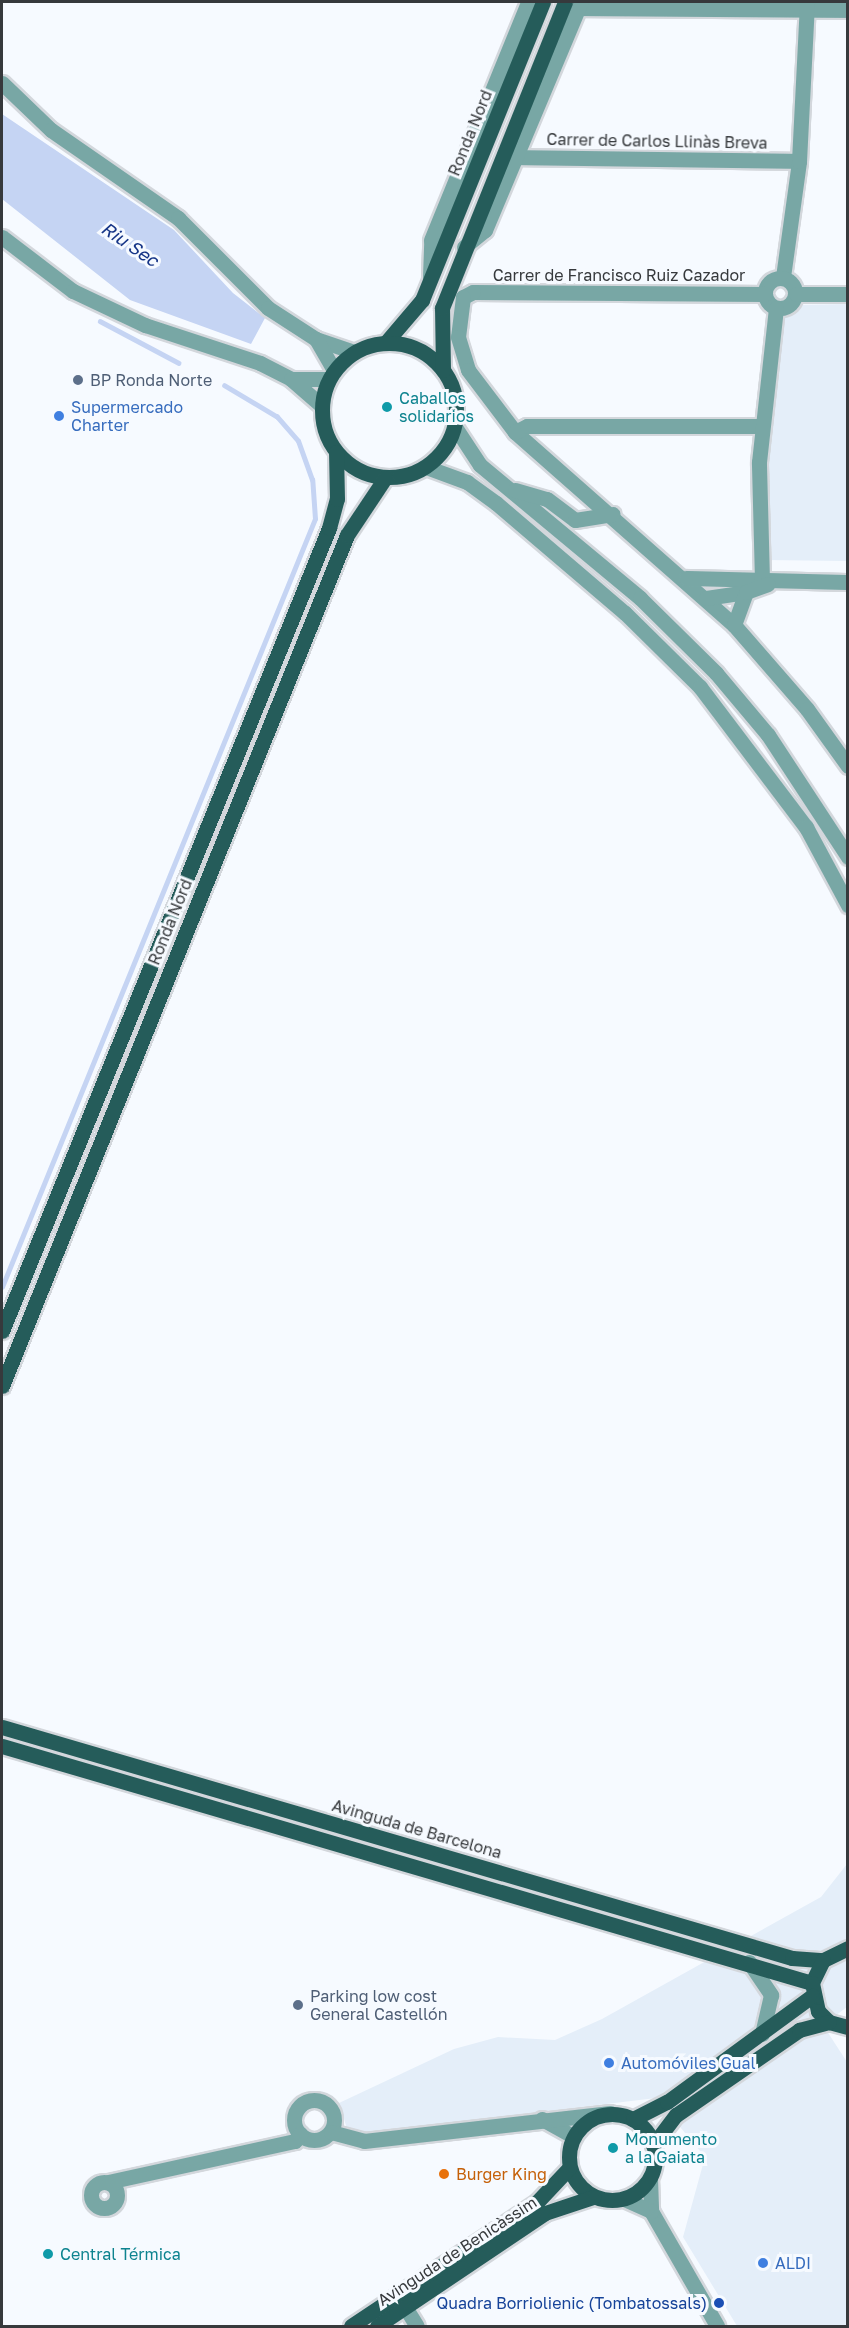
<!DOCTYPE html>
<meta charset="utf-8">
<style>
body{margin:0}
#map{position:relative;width:849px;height:2328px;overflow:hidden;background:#f6faff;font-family:"Golos Text",sans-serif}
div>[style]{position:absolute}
.built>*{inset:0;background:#e4eef9}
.water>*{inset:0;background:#c5d4f3}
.stream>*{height:4.5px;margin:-2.25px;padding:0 2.25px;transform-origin:2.25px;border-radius:2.25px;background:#c5d4f3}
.roads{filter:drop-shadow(2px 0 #d3d7dc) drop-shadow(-2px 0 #d3d7dc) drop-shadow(0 2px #d3d7dc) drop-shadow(0 -2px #d3d7dc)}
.minor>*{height:15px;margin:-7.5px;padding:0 7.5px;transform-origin:7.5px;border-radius:7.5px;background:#78a7a5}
.minor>.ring{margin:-7.5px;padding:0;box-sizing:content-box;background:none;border:15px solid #78a7a5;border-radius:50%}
.major>*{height:15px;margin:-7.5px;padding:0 7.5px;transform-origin:7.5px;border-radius:7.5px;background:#255c5a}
.major>.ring{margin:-7.5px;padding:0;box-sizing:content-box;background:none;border:15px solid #255c5a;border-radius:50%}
.dots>*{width:16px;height:16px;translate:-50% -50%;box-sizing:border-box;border:3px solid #f6faff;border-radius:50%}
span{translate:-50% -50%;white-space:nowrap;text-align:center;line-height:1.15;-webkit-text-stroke:6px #f6faff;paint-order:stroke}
.street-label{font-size:16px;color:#36393c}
.service-label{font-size:16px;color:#4e5e75}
.left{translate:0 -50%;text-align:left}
.culture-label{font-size:16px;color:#0d838f}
.shop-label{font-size:16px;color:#366cbe}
.food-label{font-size:16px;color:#c56008}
.transit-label{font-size:16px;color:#164399}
.right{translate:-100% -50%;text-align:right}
.water-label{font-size:18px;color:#163587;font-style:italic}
.frame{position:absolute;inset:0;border:3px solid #36393c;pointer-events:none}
</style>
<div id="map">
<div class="built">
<div style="clip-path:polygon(847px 304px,847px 561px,766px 560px,763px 501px,778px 314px,798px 305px)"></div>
<div style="clip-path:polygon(847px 1864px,847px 2007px,823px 2025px,847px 2062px,847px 2326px,737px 2326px,683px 2237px,705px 2157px,656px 2098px,349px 2135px,339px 2103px,454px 2049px,498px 2037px,555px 2040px,602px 2019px,821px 1897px)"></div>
</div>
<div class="water">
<div style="clip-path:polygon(2px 114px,174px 230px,233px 293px,265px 318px,251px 344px,130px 300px,2px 199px)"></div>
</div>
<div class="stream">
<div style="left:100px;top:321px;width:89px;rotate:28deg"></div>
<div style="left:2px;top:1287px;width:829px;rotate:-67.83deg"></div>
<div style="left:315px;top:519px;width:39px;rotate:-94deg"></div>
<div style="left:312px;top:480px;width:41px;rotate:-109.7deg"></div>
<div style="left:298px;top:441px;width:32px;rotate:-131deg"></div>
<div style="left:277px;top:417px;width:61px;rotate:-149.2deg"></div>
</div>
<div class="roads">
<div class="minor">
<div style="left:578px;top:8px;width:270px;rotate:0.4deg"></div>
<div style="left:2px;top:83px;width:68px;rotate:43.8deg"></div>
<div style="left:51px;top:130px;width:155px;rotate:34.7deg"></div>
<div style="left:178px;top:218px;width:127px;rotate:45deg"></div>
<div style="left:268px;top:308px;width:57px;rotate:32.9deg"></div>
<div style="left:316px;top:339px;width:39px;rotate:19deg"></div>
<div style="left:516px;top:157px;width:283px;rotate:0.8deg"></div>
<div style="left:2px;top:237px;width:89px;rotate:37.3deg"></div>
<div style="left:73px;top:291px;width:80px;rotate:25.3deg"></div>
<div style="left:145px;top:325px;width:121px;rotate:18.3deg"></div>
<div style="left:260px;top:363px;width:35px;rotate:27deg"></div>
<div style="left:291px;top:379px;width:40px;rotate:41deg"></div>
<div style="left:464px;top:247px;width:27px;rotate:-39deg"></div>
<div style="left:485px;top:230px;width:247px;rotate:-67.2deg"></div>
<div style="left:430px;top:277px;width:37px;rotate:-88deg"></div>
<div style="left:431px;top:240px;width:257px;rotate:-67.8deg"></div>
<div style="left:783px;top:277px;width:117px;rotate:-82.1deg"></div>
<div style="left:799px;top:161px;width:159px;rotate:-87.1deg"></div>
<div class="ring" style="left:765px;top:278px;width:15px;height:15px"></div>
<div style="left:765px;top:294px;width:292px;rotate:-179.6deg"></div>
<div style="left:473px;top:292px;width:11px;rotate:153deg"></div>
<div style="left:463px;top:297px;width:40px;rotate:97.1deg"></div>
<div style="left:458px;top:337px;width:34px;rotate:73deg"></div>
<div style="left:468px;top:370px;width:78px;rotate:52.8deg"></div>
<div style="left:515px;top:432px;width:292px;rotate:41.4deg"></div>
<div style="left:734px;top:625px;width:111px;rotate:49deg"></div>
<div style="left:807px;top:709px;width:70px;rotate:54.3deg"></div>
<div style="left:796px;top:294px;width:52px"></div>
<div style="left:316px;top:339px;width:36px;rotate:60deg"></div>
<div style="left:291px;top:379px;width:37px"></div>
<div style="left:455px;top:427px;width:45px;rotate:56.7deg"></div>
<div style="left:480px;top:465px;width:208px;rotate:39.7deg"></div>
<div style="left:640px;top:598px;width:107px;rotate:44.6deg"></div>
<div style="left:716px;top:673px;width:81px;rotate:50deg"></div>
<div style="left:768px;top:735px;width:146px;rotate:56.7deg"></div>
<div style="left:515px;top:432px;width:13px;rotate:-27deg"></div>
<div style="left:527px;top:426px;width:234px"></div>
<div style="left:426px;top:467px;width:44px;rotate:20.1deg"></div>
<div style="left:467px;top:482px;width:36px;rotate:36deg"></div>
<div style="left:496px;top:503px;width:170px;rotate:40.5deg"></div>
<div style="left:625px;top:613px;width:105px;rotate:44.6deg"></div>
<div style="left:700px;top:687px;width:176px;rotate:52.9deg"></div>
<div style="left:806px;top:827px;width:89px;rotate:61.7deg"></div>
<div style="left:515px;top:490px;width:33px;rotate:16deg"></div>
<div style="left:547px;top:499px;width:35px;rotate:37deg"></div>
<div style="left:575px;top:520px;width:38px;rotate:-9deg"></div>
<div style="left:686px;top:578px;width:162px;rotate:1.4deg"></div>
<div style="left:762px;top:580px;width:118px;rotate:-91.5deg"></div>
<div style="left:759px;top:462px;width:155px;rotate:-83.7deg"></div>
<div style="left:706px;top:598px;width:40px;rotate:-8.5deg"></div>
<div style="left:734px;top:625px;width:35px;rotate:-70deg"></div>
<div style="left:746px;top:592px;width:23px;rotate:-20deg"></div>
<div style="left:749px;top:1962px;width:40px;rotate:56deg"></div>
<div style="left:771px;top:1995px;width:40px;rotate:103deg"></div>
<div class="ring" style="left:294px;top:2100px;width:25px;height:25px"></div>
<div style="left:542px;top:2119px;width:35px;rotate:29deg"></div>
<div style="left:331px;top:2132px;width:34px;rotate:15deg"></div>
<div style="left:364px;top:2141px;width:248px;rotate:-6.5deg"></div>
<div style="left:650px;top:2178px;width:33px;rotate:88deg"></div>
<div style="left:651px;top:2211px;width:133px;rotate:60.1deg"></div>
<div style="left:108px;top:2182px;width:191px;rotate:-12.4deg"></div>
<div style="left:295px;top:2141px;width:9px;rotate:-54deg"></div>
<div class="ring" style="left:91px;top:2182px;width:11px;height:11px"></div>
<div style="left:624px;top:2199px;width:30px;rotate:24deg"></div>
<div style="left:405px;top:2307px;width:22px;rotate:58deg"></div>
</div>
<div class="major">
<div style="left:387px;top:341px;width:54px;rotate:-49.5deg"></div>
<div style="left:422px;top:300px;width:322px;rotate:-67.9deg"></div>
<div class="ring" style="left:322px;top:343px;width:119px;height:119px"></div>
<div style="left:443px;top:370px;width:62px;rotate:-90.9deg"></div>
<div style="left:442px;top:308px;width:330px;rotate:-68.1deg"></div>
<div style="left:2px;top:1331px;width:867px;rotate:-67.84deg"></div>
<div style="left:329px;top:528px;width:30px;rotate:-75deg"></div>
<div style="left:337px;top:499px;width:47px;rotate:-91.2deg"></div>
<div style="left:2px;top:1386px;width:918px;rotate:-67.93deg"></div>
<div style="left:347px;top:535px;width:69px;rotate:-56.3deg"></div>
<div style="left:2px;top:1727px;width:823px;rotate:16.3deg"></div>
<div style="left:792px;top:1958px;width:31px;rotate:4deg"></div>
<div style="left:2px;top:1746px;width:844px;rotate:16.31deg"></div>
<div style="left:848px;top:1948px;width:28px;rotate:154deg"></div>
<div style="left:823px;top:1960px;width:25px;rotate:116deg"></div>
<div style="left:812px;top:1983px;width:29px;rotate:78deg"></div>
<div style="left:818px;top:2011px;width:16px;rotate:45deg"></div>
<div style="left:829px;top:2022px;width:20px;rotate:15deg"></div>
<div class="ring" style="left:569px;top:2114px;width:71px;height:71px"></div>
<div style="left:633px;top:2119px;width:38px;rotate:-27deg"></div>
<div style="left:667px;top:2102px;width:180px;rotate:-36.2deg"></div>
<div style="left:653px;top:2145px;width:38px;rotate:-53deg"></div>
<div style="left:676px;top:2115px;width:150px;rotate:-34.6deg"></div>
<div style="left:799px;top:2030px;width:31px;rotate:-15deg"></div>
<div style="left:351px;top:2326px;width:224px;rotate:-33.7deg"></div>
<div style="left:537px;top:2202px;width:47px;rotate:-46.7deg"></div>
<div style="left:377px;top:2326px;width:202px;rotate:-33.9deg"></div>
<div style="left:545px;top:2213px;width:51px;rotate:-18.4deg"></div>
</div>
</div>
<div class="dots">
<div style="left:78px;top:380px;background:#5c6f8a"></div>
<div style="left:387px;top:407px;background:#0f9aa8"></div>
<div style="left:59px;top:416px;background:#3f7fe0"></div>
<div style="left:298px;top:2005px;background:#5c6f8a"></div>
<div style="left:609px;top:2063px;background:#3f7fe0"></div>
<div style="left:613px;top:2148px;background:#0f9aa8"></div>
<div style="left:444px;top:2174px;background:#e8710a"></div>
<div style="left:48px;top:2254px;background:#0f9aa8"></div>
<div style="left:763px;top:2263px;background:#3f7fe0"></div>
<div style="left:719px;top:2303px;background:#1a4fb4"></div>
</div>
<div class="street-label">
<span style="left:470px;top:133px;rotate:-68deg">Ronda Nord</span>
<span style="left:657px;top:141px;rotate:1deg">Carrer de Carlos Llinàs Breva</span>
<span style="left:619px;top:275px">Carrer de Francisco Ruiz Cazador</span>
<span style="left:170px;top:922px;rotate:-68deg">Ronda Nord</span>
<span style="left:417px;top:1829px;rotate:16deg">Avinguda de Barcelona</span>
<span style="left:457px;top:2251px;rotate:-33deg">Avinguda de Benicàssim</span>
</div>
<div class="service-label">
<span class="left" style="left:90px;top:380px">BP Ronda Norte</span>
<span class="left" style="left:310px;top:2005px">Parking low cost<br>General Castellón</span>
</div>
<div class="culture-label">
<span class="left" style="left:399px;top:407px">Caballos<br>solidarios</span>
<span class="left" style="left:625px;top:2148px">Monumento<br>a la Gaiata</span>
<span class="left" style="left:60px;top:2254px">Central Térmica</span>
</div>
<div class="shop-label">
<span class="left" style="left:71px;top:416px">Supermercado<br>Charter</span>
<span class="left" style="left:621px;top:2063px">Automóviles Gual</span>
<span class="left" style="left:775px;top:2263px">ALDI</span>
</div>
<div class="food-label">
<span class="left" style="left:456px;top:2174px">Burger King</span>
</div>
<div class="transit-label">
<span class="right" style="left:707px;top:2303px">Quadra Borriolienic (Tombatossals)</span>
</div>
<div class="water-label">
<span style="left:130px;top:244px;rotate:34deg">Riu Sec</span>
</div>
<div class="frame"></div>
</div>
